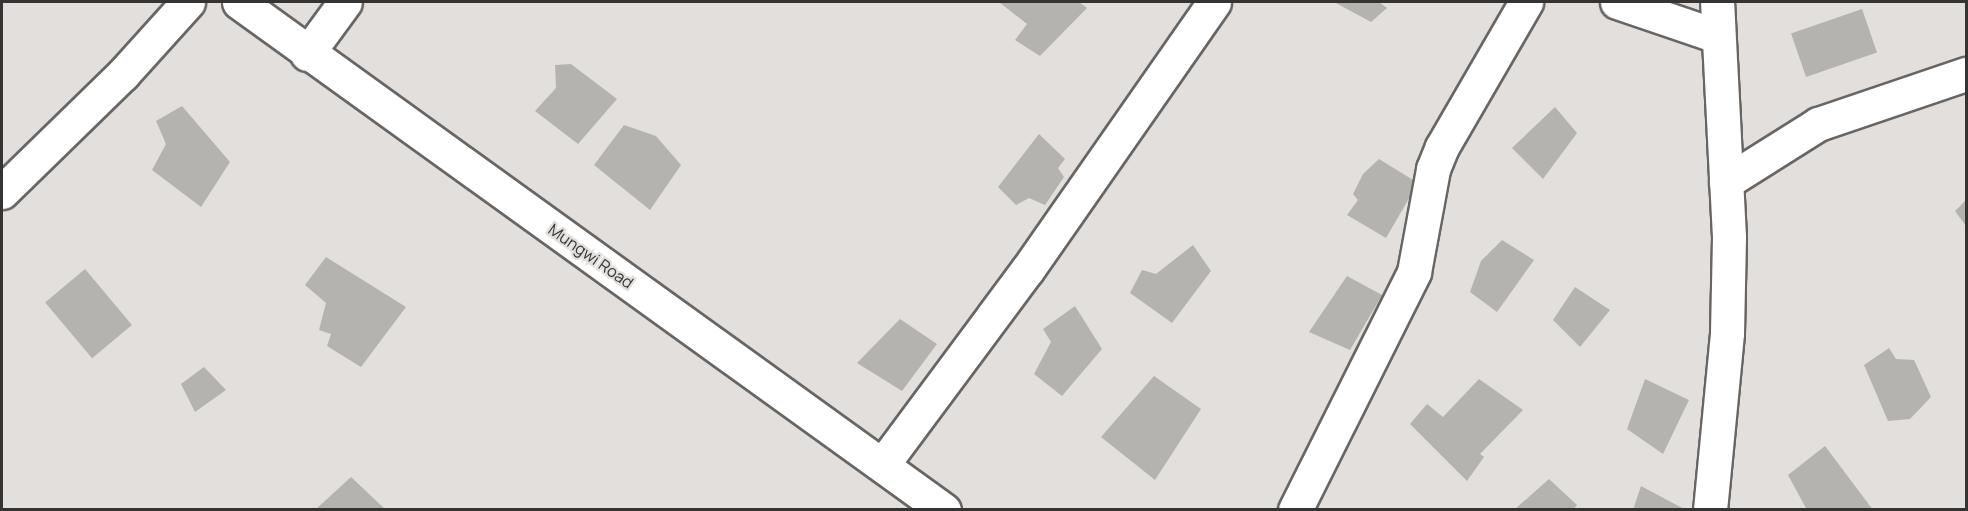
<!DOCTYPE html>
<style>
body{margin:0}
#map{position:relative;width:1968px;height:511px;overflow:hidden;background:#e2dfdc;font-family:Manrope,sans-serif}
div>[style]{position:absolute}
.building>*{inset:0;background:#b5b3b0;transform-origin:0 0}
.roads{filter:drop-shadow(2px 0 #686664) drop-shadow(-2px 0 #686664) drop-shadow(0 2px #686664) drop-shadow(0 -2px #686664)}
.minor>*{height:33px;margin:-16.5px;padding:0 16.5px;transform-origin:16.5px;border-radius:16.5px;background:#fff}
.major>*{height:33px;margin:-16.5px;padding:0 16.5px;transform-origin:16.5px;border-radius:16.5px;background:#fff}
span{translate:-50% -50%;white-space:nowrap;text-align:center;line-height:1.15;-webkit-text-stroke:4.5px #e2dfdc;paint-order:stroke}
.street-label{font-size:16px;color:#353433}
.frame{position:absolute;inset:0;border:3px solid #353433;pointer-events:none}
</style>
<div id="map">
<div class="building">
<div style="clip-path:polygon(999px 2px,1079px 2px,1087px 8px,1040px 56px,1015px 40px,1027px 24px)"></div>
<div style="clip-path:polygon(1334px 2px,1379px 2px,1387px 8px,1371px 22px)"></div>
<div style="left:1862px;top:9px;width:46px;height:75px;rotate:71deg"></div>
<div style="clip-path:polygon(571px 64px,617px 99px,578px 144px,535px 111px,556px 88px,555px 65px)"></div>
<div style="clip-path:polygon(182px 106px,230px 162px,201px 207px,152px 170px,166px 144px,156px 121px)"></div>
<div style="clip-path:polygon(1555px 107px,1577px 133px,1543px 179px,1512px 148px)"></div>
<div style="clip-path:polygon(624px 125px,656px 136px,681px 165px,650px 210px,594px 165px)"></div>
<div style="clip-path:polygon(1039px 134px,1065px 159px,1058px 168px,1064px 177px,1045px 205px,1029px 198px,1016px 205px,998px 187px)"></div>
<div style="clip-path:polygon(1379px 159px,1418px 183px,1386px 238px,1347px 215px,1358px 200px,1353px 194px,1363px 174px)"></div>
<div style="clip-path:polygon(1966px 200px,1966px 226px,1955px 211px)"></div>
<div style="clip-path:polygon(1502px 240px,1534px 260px,1497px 312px,1470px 292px,1481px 261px)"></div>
<div style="clip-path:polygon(1193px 245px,1211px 271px,1172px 323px,1130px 293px,1142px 270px,1156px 274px)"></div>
<div style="clip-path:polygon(326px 257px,406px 307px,361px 367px,327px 346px,331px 334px,319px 330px,326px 303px,305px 285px)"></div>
<div style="left:85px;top:269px;width:73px;height:52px;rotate:50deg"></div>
<div style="clip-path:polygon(1347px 276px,1382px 295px,1350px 350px,1309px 332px)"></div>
<div style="clip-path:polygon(1575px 287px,1610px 310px,1580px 347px,1553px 320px)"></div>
<div style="clip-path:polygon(1075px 306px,1102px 349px,1062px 396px,1034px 374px,1051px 342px,1043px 329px)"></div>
<div style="clip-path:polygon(900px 319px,937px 344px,902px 391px,857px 363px)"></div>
<div style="clip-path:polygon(1889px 348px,1896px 359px,1914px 360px,1931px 397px,1910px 419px,1888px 421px,1864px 365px)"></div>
<div style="clip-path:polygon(204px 367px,226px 390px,195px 412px,181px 384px)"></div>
<div style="clip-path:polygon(1154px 376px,1201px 409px,1155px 480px,1101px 437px)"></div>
<div style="clip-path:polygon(1479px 379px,1523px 410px,1480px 454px,1484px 457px,1467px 481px,1410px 424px,1427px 404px,1443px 417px)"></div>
<div style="clip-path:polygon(1645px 379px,1689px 400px,1663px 454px,1627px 429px)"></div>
<div style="clip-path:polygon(1825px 446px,1873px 510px,1807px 510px,1788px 475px)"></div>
<div style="clip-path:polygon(351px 477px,386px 510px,315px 510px)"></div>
<div style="clip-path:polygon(1549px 479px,1577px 505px,1573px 510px,1514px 510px)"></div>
<div style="clip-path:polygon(1641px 486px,1686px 510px,1633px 510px)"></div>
</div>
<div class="roads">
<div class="minor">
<div style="left:1617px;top:2px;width:106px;rotate:18.8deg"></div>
<div style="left:307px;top:54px;width:64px;rotate:-53.8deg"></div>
<div style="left:1726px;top:182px;width:109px;rotate:-32.2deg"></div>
<div style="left:1818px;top:124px;width:156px;rotate:-18.7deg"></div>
<div style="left:2px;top:192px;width:169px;rotate:-44.3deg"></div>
<div style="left:123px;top:74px;width:97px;rotate:-47.9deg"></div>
<div style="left:883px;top:464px;width:243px;rotate:-53.4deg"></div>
<div style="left:1028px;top:269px;width:325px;rotate:-55.1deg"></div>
<div style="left:1295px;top:510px;width:266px;rotate:-63.4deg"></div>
<div style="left:1414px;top:272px;width:105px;rotate:-79.5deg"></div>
<div style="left:1433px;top:169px;width:24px;rotate:-68deg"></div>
<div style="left:1442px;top:147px;width:168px;rotate:-59.9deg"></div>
<div style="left:1710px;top:510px;width:178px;rotate:-84.5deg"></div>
<div style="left:1727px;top:333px;width:96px;rotate:-88.8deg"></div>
<div style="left:1729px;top:237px;width:235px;rotate:-92.9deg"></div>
</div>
<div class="major">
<div style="left:239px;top:2px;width:869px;rotate:35.78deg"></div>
</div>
</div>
<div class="street-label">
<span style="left:591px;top:256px;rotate:35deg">Mungwi Road</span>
</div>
<div class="frame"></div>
</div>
